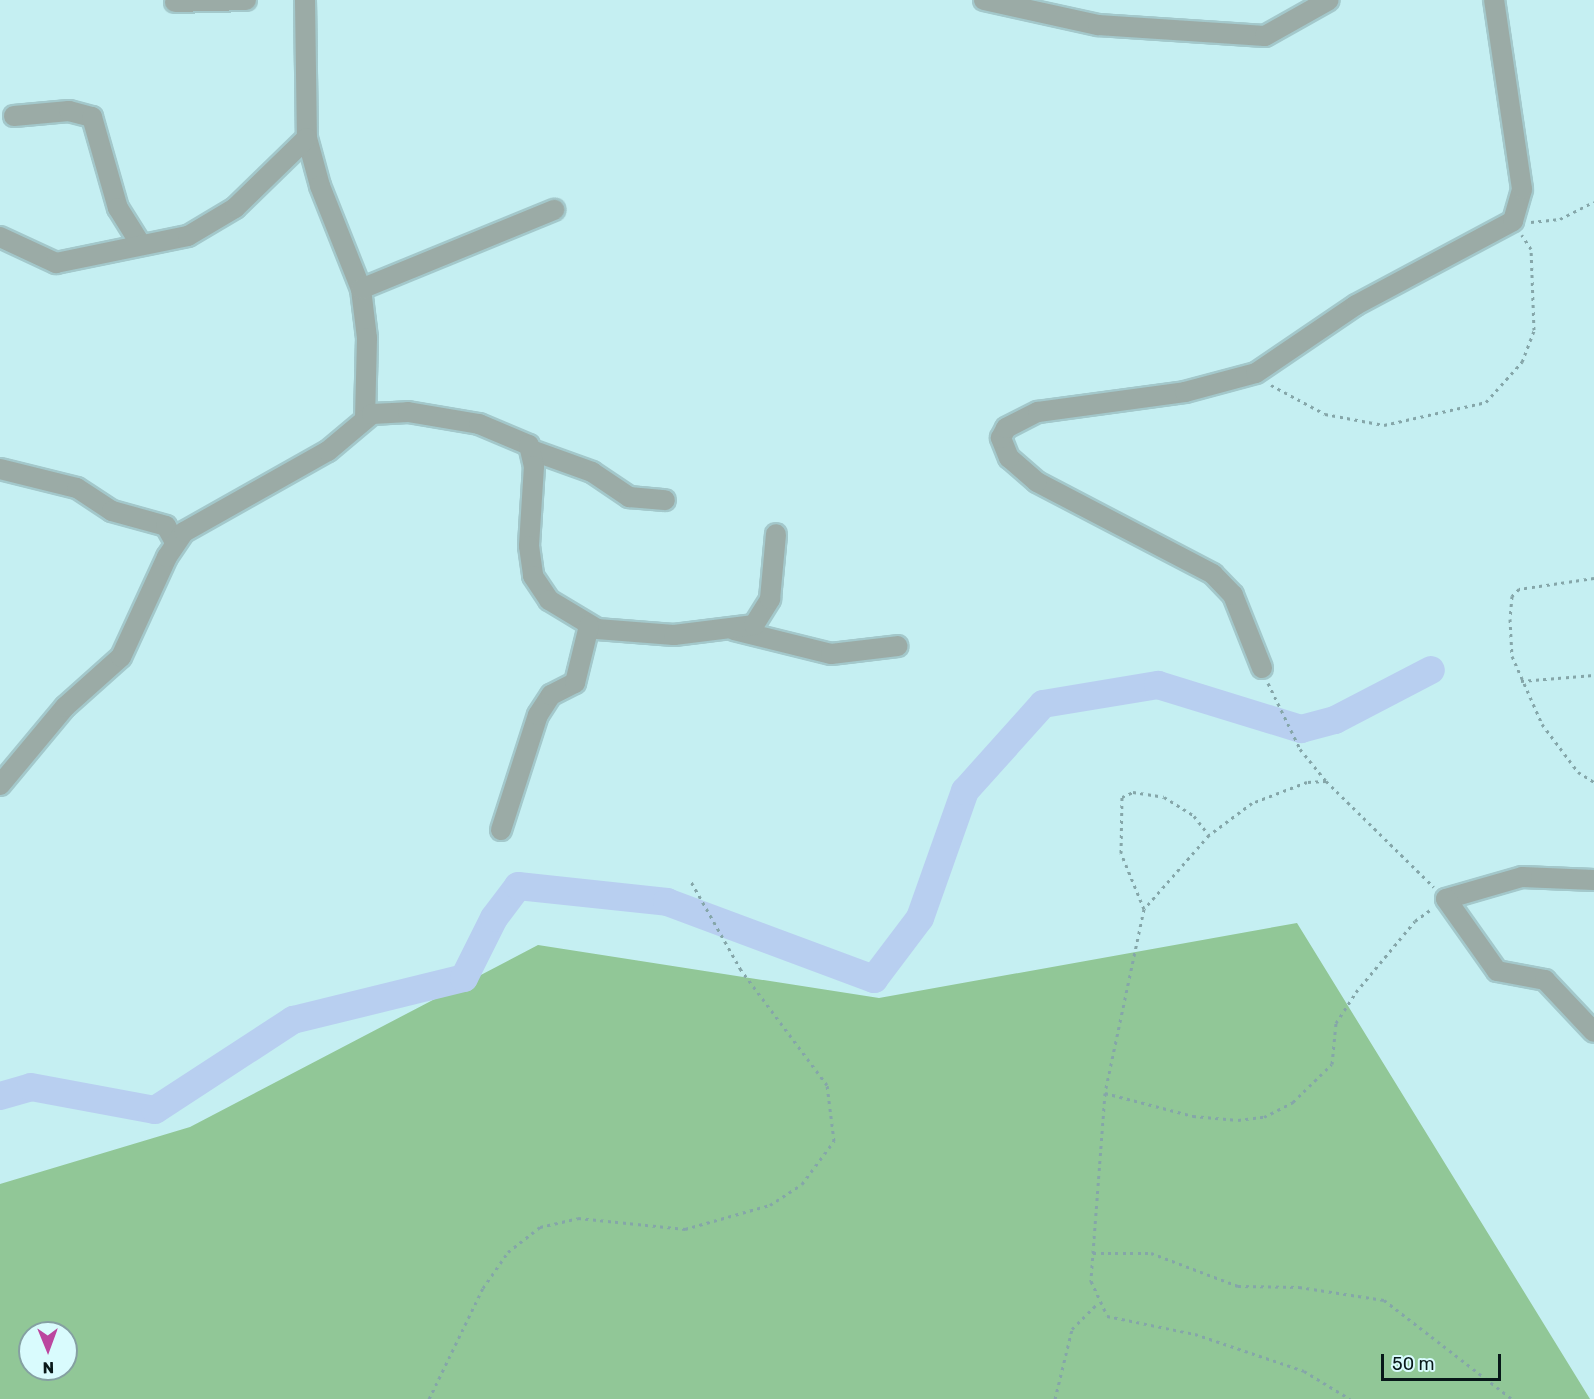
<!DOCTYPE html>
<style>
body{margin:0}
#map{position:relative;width:1594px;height:1399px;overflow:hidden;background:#c5eff2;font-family:Rubik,sans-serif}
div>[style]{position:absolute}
.green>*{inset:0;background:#91c797}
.river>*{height:28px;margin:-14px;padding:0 14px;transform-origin:14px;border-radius:14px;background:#b8cff0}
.path>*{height:3px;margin-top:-1.5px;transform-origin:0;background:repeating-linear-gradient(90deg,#85a6a9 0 3px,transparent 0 7.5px)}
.roads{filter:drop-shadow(2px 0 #a3c8cb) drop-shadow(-2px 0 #a3c8cb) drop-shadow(0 2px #a3c8cb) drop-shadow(0 -2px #a3c8cb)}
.minor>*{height:20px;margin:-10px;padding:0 10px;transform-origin:10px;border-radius:10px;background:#9baba6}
span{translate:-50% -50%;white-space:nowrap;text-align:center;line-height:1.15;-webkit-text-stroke:4.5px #d9fbfd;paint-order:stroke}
.north{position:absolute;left:18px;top:1321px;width:60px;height:60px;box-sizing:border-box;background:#d9fbfd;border:2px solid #85a0a2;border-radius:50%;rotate:179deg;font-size:16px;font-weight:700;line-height:24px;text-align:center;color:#081819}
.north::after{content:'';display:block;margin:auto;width:21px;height:27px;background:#bb469f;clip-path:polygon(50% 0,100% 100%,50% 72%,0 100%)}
.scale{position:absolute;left:1381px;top:1354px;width:120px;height:27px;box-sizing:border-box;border:3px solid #081819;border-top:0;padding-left:8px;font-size:18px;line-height:21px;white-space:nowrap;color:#081819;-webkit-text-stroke:4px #d9fbfd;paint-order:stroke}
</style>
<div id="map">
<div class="green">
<div style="clip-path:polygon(evenodd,1297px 923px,1590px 1399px,0 1399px,0 1184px,190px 1127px,538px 945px,879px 998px,1297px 923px,30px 1333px,66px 1333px,66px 1369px,30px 1369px,30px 1333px)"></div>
</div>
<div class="river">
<div style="left:0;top:1096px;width:32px;rotate:-16deg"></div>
<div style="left:31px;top:1087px;width:126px;rotate:10.5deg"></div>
<div style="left:155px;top:1110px;width:165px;rotate:-33.1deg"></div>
<div style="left:293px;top:1020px;width:176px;rotate:-13.8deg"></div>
<div style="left:464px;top:978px;width:67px;rotate:-63.4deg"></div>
<div style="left:494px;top:918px;width:40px;rotate:-53deg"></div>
<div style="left:518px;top:886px;width:150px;rotate:6.1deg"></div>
<div style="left:667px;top:902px;width:221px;rotate:20.4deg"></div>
<div style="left:874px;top:979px;width:76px;rotate:-53deg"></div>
<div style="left:920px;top:918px;width:135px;rotate:-70.5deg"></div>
<div style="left:965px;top:791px;width:117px;rotate:-48.1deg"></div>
<div style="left:1043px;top:704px;width:117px;rotate:-9.4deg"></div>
<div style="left:1158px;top:685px;width:150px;rotate:17.1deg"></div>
<div style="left:1301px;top:729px;width:35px;rotate:-15deg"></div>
<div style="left:1335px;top:720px;width:108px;rotate:-27.5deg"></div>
</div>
<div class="path">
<div style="left:1531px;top:222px;width:29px;rotate:-6deg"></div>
<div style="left:1560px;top:219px;width:38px;rotate:-27deg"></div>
<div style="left:1271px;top:385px;width:61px;rotate:28.2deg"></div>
<div style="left:1325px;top:414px;width:60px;rotate:10.6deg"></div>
<div style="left:1384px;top:425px;width:105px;rotate:-12.7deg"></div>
<div style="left:1486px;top:402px;width:54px;rotate:-48deg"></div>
<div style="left:1522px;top:362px;width:34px;rotate:-69deg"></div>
<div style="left:1534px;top:330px;width:81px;rotate:-92.1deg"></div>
<div style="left:1531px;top:249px;width:17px;rotate:-123deg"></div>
<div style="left:1594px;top:578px;width:76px;rotate:171.7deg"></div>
<div style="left:1519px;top:589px;width:10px;rotate:135deg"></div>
<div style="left:1512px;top:596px;width:23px;rotate:95deg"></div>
<div style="left:1510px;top:619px;width:37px;rotate:87deg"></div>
<div style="left:1512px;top:656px;width:74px;rotate:66.2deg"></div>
<div style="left:1542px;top:724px;width:60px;rotate:53.1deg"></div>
<div style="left:1578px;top:772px;width:19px;rotate:32deg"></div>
<div style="left:1521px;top:681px;width:73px;rotate:-4.7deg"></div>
<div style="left:1268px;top:683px;width:73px;rotate:64.1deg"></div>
<div style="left:1300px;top:749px;width:41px;rotate:50.9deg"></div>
<div style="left:1326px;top:781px;width:151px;rotate:44.5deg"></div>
<div style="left:1326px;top:781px;width:19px;rotate:177deg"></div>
<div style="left:1307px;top:782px;width:59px;rotate:159.1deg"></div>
<div style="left:1252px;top:803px;width:54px;rotate:143.3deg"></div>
<div style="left:1209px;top:835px;width:98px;rotate:131.3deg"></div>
<div style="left:1144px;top:909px;width:188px;rotate:102deg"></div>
<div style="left:1105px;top:1093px;width:189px;rotate:94.3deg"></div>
<div style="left:1091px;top:1281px;width:38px;rotate:65deg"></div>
<div style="left:1107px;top:1316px;width:90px;rotate:11.6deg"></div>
<div style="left:1195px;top:1334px;width:115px;rotate:18.7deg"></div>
<div style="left:1304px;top:1371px;width:54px;rotate:31.3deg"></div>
<div style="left:1144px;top:909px;width:61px;rotate:-112.3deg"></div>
<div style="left:1121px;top:853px;width:56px;rotate:-89deg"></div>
<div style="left:1122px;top:797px;width:12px;rotate:-24deg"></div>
<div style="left:1133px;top:792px;width:31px;rotate:9deg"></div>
<div style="left:1164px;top:797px;width:36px;rotate:32deg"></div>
<div style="left:1194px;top:816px;width:24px;rotate:52deg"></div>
<div style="left:1105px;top:1093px;width:91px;rotate:14.6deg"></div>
<div style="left:1193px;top:1116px;width:45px;rotate:5.1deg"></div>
<div style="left:1238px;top:1120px;width:26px;rotate:-7deg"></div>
<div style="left:1264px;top:1117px;width:33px;rotate:-27deg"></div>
<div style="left:1293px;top:1102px;width:54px;rotate:-44.3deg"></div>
<div style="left:1332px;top:1064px;width:41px;rotate:-84.4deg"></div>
<div style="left:1336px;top:1023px;width:37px;rotate:-57deg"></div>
<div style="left:1356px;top:992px;width:92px;rotate:-50.3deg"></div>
<div style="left:1415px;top:921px;width:22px;rotate:-36deg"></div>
<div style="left:1093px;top:1253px;width:58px"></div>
<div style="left:1151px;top:1253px;width:93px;rotate:20.8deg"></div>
<div style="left:1238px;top:1286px;width:61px;rotate:0.9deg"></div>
<div style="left:1299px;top:1287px;width:86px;rotate:8.7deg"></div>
<div style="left:1384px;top:1300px;width:162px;rotate:37.7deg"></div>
<div style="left:429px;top:1399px;width:123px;rotate:-64.1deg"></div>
<div style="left:483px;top:1288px;width:44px;rotate:-55.2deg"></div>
<div style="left:508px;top:1252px;width:41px;rotate:-38deg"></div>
<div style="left:540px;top:1227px;width:39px;rotate:-13deg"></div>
<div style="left:578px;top:1218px;width:108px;rotate:5.9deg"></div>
<div style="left:685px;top:1229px;width:88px;rotate:-15.8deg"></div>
<div style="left:770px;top:1205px;width:38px;rotate:-33deg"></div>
<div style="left:802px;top:1184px;width:54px;rotate:-53.3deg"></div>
<div style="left:834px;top:1141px;width:56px;rotate:-97.1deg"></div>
<div style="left:827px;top:1085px;width:144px;rotate:-126.8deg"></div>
<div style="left:741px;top:970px;width:103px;rotate:-119.5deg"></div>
<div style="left:1055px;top:1399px;width:72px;rotate:-76.3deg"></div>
<div style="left:1072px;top:1329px;width:37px;rotate:-45deg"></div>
</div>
<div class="roads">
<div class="minor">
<div style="left:305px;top:0;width:138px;rotate:89.2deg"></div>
<div style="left:307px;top:138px;width:50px;rotate:74.8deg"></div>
<div style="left:320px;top:186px;width:111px;rotate:68.3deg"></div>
<div style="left:361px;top:289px;width:49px;rotate:83deg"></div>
<div style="left:367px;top:338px;width:80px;rotate:91.4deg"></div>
<div style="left:984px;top:0;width:117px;rotate:12.4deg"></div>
<div style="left:1098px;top:25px;width:167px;rotate:3.8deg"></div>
<div style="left:1265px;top:36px;width:73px;rotate:-29.4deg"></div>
<div style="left:175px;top:2px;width:71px;rotate:-1.6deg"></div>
<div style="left:14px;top:116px;width:55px;rotate:-5.2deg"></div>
<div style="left:69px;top:111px;width:24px;rotate:15deg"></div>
<div style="left:92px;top:117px;width:95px;rotate:74.1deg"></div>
<div style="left:118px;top:208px;width:40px;rotate:58deg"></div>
<div style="left:0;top:237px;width:62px;rotate:24.9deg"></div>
<div style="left:56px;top:263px;width:135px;rotate:-11.6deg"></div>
<div style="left:188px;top:236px;width:55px;rotate:-30.8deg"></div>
<div style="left:235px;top:208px;width:100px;rotate:-44.2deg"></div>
<div style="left:361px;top:289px;width:209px;rotate:-22.3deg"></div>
<div style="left:531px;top:450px;width:65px;rotate:19.8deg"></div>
<div style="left:592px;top:472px;width:45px;rotate:34deg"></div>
<div style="left:629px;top:497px;width:36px;rotate:5deg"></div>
<div style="left:0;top:469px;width:79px;rotate:13.9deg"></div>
<div style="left:77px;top:488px;width:42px;rotate:33.3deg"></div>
<div style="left:112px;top:511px;width:56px;rotate:15.5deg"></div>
<div style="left:166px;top:526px;width:18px;rotate:61deg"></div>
<div style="left:734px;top:630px;width:100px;rotate:13.9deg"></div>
<div style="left:831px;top:654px;width:67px;rotate:-6.8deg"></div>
<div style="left:1262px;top:668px;width:79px;rotate:-111.7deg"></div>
<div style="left:1233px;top:595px;width:29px;rotate:-134deg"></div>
<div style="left:1213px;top:574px;width:199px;rotate:-152.4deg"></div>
<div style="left:1037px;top:482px;width:37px;rotate:-139deg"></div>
<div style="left:1009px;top:458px;width:22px;rotate:-112deg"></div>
<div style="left:1001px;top:438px;width:11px;rotate:-63deg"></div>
<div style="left:1006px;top:428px;width:36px;rotate:-27deg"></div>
<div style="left:1038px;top:412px;width:148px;rotate:-7.7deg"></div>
<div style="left:1185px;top:392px;width:73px;rotate:-15deg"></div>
<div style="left:1256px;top:373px;width:121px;rotate:-34.2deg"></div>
<div style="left:1356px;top:305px;width:178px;rotate:-28.1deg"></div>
<div style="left:1513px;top:221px;width:33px;rotate:-74deg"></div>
<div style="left:1522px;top:189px;width:191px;rotate:-98.4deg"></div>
<div style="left:0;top:785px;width:102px;rotate:-50.2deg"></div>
<div style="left:65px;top:707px;width:75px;rotate:-41.8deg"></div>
<div style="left:121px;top:657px;width:110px;rotate:-65.3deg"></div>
<div style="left:167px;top:557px;width:30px;rotate:-56deg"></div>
<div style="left:184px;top:532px;width:165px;rotate:-29.4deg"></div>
<div style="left:328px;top:451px;width:57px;rotate:-40.1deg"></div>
<div style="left:372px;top:414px;width:36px;rotate:-3deg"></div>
<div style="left:408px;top:412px;width:72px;rotate:9.6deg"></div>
<div style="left:479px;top:424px;width:54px;rotate:22.8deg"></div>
<div style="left:529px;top:445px;width:22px;rotate:77deg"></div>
<div style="left:534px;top:466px;width:80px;rotate:93.6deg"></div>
<div style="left:529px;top:546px;width:30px;rotate:82deg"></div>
<div style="left:533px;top:576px;width:29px;rotate:56deg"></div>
<div style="left:549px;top:600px;width:56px;rotate:31.1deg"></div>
<div style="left:597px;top:629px;width:77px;rotate:4.5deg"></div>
<div style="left:674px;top:635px;width:81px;rotate:-7.1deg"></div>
<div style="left:754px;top:625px;width:31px;rotate:-58deg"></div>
<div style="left:770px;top:599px;width:65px;rotate:-84.7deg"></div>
<div style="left:501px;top:830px;width:121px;rotate:-72.2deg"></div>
<div style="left:538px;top:715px;width:24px;rotate:-57deg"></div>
<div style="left:551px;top:695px;width:27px;rotate:-27deg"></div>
<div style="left:575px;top:683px;width:59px;rotate:-76.2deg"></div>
<div style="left:1594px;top:880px;width:72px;rotate:-177.6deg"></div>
<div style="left:1522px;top:877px;width:79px;rotate:163.9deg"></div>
<div style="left:1446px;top:899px;width:88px;rotate:54.7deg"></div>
<div style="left:1497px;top:971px;width:49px;rotate:10.6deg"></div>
<div style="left:1545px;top:980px;width:71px;rotate:46.7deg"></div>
</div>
</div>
<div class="north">N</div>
<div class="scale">50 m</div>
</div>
